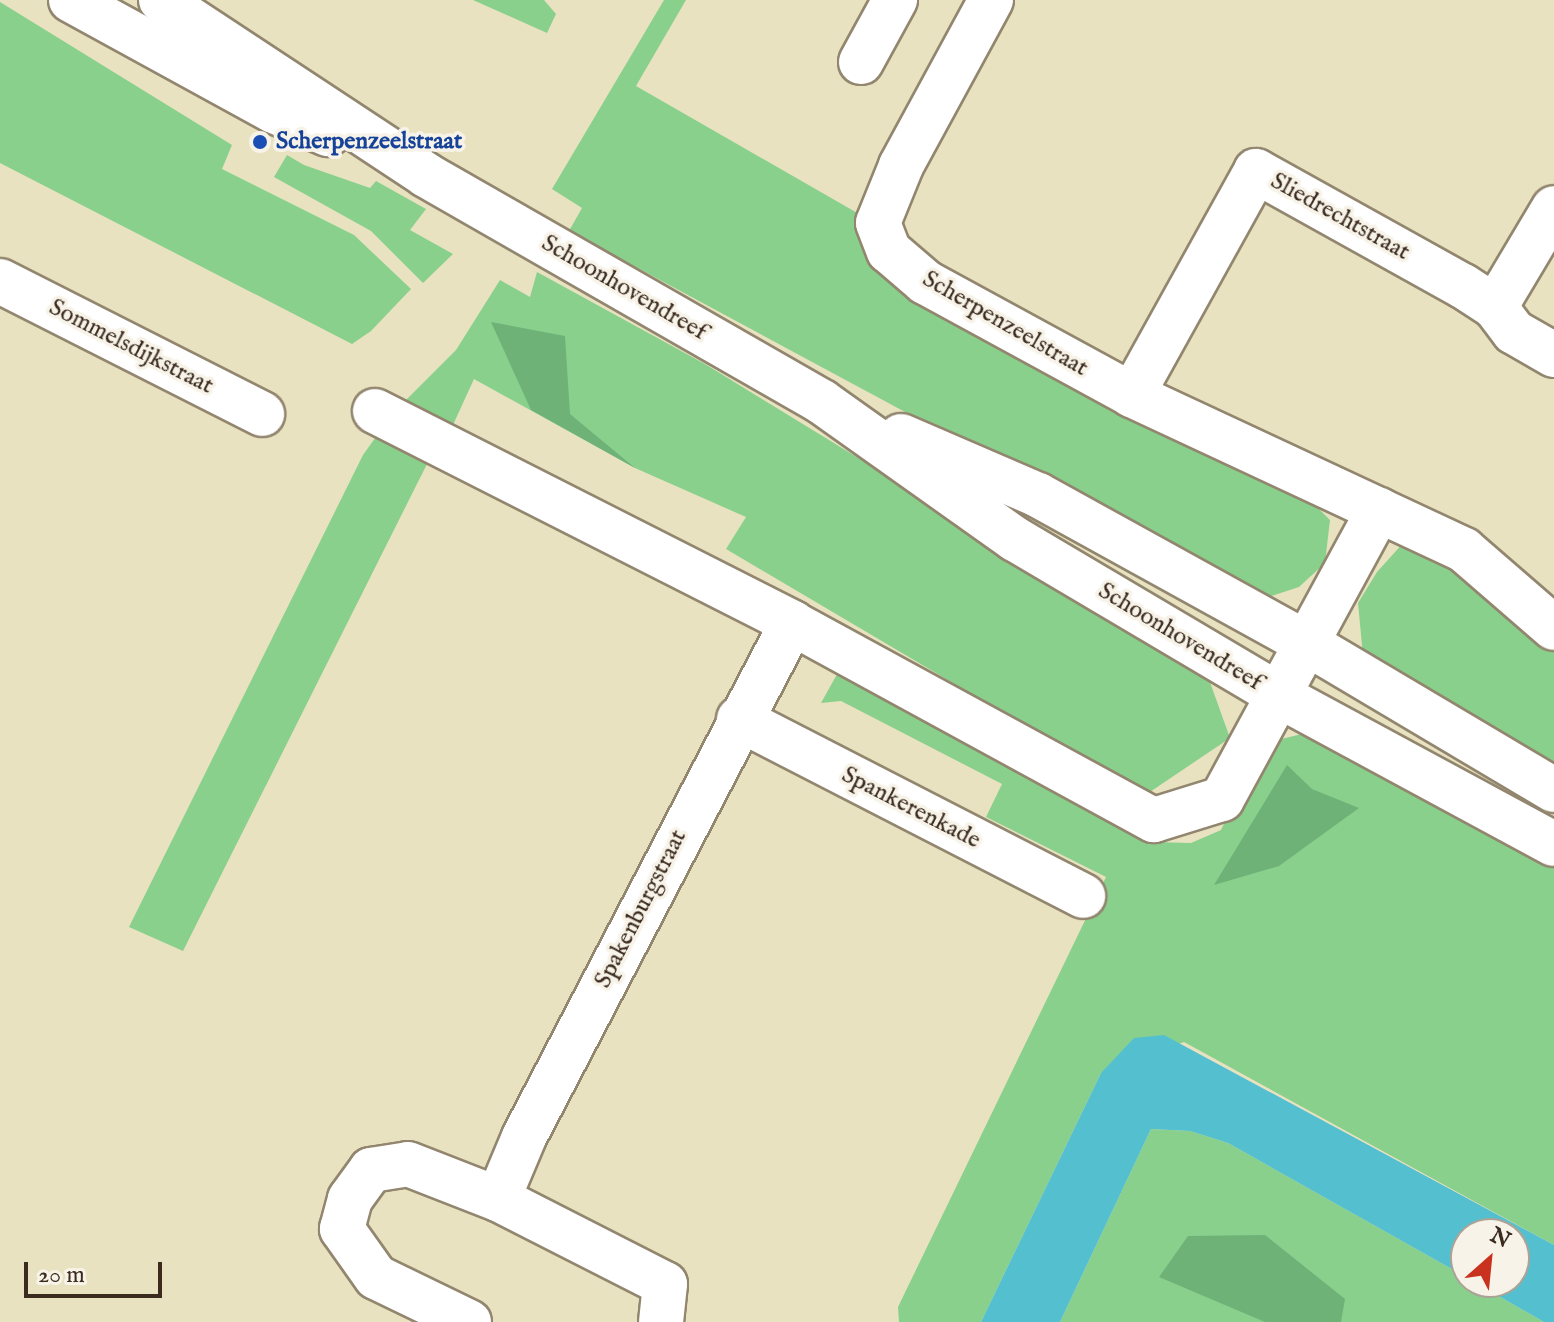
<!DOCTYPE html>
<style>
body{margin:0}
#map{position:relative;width:1554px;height:1322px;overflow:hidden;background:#e9e2c0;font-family:"IM FELL English",serif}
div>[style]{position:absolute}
.green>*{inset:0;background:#89d08c}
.forest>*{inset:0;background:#6eb278}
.water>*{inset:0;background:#54c0cf}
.roads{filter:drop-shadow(2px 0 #92866f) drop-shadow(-2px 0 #92866f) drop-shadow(0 2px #92866f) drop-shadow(0 -2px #92866f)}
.minor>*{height:44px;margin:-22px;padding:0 22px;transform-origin:22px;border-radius:22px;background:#fff}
.tertiary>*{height:44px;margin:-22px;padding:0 22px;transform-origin:22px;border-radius:22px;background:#fff}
.dots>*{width:22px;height:22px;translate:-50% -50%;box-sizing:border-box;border:4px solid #f7f3e8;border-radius:50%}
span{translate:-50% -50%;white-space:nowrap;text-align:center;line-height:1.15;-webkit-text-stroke:7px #f7f3e8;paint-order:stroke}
.transit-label{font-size:24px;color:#164399;font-weight:700}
.left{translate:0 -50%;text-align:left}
.street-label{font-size:24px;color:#3b2a1e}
.north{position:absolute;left:1450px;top:1218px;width:80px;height:80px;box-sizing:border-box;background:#f7f3e8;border:2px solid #aca397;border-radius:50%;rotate:27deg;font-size:22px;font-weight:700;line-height:32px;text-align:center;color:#3b2a1e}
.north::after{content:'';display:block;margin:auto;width:28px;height:36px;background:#c8321e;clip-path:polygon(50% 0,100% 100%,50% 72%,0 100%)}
.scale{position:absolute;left:24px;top:1262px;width:138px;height:36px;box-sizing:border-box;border:4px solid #3b2a1e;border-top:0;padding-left:10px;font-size:24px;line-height:28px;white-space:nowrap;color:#3b2a1e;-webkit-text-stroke:6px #f7f3e8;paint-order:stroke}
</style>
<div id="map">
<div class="green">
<div style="clip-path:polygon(473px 0,544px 0,556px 14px,547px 33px)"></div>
<div style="clip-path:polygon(664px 0,686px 0,636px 86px,866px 218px,880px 261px,1299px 489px,1330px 520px,1325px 563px,1299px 587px,1256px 601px,569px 231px,582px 208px,552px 189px)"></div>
<div style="clip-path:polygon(0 2px,232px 145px,222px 169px,354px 235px,411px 289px,371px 331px,352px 344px,0 163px)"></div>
<div style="clip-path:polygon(287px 155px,304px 165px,370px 188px,376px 181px,426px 209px,410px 230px,453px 254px,423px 283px,371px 231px,274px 177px)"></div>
<div style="clip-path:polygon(537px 272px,705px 364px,1206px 671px,1230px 738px,1144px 796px,726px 549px,746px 517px,635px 468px,474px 379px,447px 438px,394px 412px,456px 350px,500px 280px,530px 297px)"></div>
<div style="clip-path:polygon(385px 424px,434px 450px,183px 951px,129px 927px,363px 455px)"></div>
<div style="clip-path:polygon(1405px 541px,1438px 564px,1458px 572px,1554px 647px,1554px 772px,1363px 656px,1358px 603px,1377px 572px)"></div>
<div style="clip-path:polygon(841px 667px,1155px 842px,1191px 843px,1221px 830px,1261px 744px,1314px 731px,1554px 857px,1554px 1245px,1184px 1042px,1101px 1073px,981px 1322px,899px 1322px,898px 1307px,1106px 877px,986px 817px,1002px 784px,841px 701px,821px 703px)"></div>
<div style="clip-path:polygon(1151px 1129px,1190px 1131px,1228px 1143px,1466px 1277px,1466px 1282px,1474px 1282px,1544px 1322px,1060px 1322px)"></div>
</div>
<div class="forest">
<div style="clip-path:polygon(491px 322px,565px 336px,570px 414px,635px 468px,531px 410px)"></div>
<div style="clip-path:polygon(1287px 765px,1312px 789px,1359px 808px,1279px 866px,1214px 885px)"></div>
<div style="clip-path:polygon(1265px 1235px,1345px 1299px,1341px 1322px,1265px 1322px,1159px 1277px,1188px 1236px)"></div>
</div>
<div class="water">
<div style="clip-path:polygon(1164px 1035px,1554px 1245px,1554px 1322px,1544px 1322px,1474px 1282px,1514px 1282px,1514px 1234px,1466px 1234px,1466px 1277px,1228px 1143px,1190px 1131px,1151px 1129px,1060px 1322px,981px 1322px,1101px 1073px,1134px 1038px)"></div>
</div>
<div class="roads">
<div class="minor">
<div style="left:991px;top:0;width:189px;rotate:118.5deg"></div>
<div style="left:901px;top:166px;width:61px;rotate:112deg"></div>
<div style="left:878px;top:223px;width:30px;rotate:69deg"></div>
<div style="left:889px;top:251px;width:48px;rotate:40.7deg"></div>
<div style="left:925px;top:282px;width:236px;rotate:28.6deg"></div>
<div style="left:1132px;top:395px;width:366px;rotate:25deg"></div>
<div style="left:1464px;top:550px;width:119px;rotate:40.9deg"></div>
<div style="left:861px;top:62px;width:71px;rotate:-61.3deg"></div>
<div style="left:0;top:281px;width:294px;rotate:26.9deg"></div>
<div style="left:1495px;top:307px;width:115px;rotate:-59.2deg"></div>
<div style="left:1132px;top:395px;width:256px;rotate:-61deg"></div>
<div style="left:1256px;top:171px;width:237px;rotate:29.1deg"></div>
<div style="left:1463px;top:286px;width:38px;rotate:33deg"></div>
<div style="left:1495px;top:307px;width:31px;rotate:53deg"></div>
<div style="left:1514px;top:332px;width:46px;rotate:29.9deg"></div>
<div style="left:375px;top:411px;width:468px;rotate:26.9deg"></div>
<div style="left:739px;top:719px;width:387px;rotate:27.2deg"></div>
<div style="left:469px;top:1322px;width:103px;rotate:-154.2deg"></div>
<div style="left:376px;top:1277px;width:59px;rotate:-125.3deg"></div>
<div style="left:342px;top:1229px;width:31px;rotate:-75deg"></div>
<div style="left:350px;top:1199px;width:36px;rotate:-54deg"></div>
<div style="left:371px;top:1170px;width:37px;rotate:-9deg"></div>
<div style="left:408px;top:1164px;width:97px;rotate:21.3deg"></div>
<div style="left:661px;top:1322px;width:38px;rotate:-84deg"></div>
<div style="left:665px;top:1284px;width:187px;rotate:-153deg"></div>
<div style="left:498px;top:1199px;width:67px;rotate:-67.2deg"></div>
<div style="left:524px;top:1137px;width:580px;rotate:-62.46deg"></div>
<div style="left:792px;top:623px;width:412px;rotate:28.6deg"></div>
<div style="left:1154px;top:820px;width:71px;rotate:-17.2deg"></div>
<div style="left:1222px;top:799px;width:329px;rotate:-61.5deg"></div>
</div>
<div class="tertiary">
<div style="left:71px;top:0;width:231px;rotate:28.7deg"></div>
<div style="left:274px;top:111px;width:59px;rotate:23.1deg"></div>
<div style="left:161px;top:0;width:318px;rotate:33.4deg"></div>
<div style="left:426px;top:175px;width:456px;rotate:29.8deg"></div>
<div style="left:822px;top:402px;width:237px;rotate:35.4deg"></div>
<div style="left:1015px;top:539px;width:308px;rotate:30.6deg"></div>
<div style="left:1280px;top:696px;width:311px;rotate:28.4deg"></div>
<div style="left:901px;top:436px;width:149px;rotate:23.3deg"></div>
<div style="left:1038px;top:495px;width:308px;rotate:28.9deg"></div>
<div style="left:1308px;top:644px;width:286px;rotate:30.7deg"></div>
</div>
</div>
<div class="dots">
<div style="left:260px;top:142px;background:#1a4fb4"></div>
</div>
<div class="transit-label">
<span class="left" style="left:276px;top:142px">Scherpenzeelstraat</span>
</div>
<div class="street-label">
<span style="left:1340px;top:217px;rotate:29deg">Sliedrechtstraat</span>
<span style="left:624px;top:288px;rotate:30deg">Schoonhovendreef</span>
<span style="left:1005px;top:324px;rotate:30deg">Scherpenzeelstraat</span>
<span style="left:131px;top:347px;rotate:27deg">Sommelsdijkstraat</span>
<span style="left:1180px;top:637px;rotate:31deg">Schoonhovendreef</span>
<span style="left:911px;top:808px;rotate:27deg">Spankerenkade</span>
<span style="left:641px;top:909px;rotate:-63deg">Spakenburgstraat</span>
</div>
<div class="north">N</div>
<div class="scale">20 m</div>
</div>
